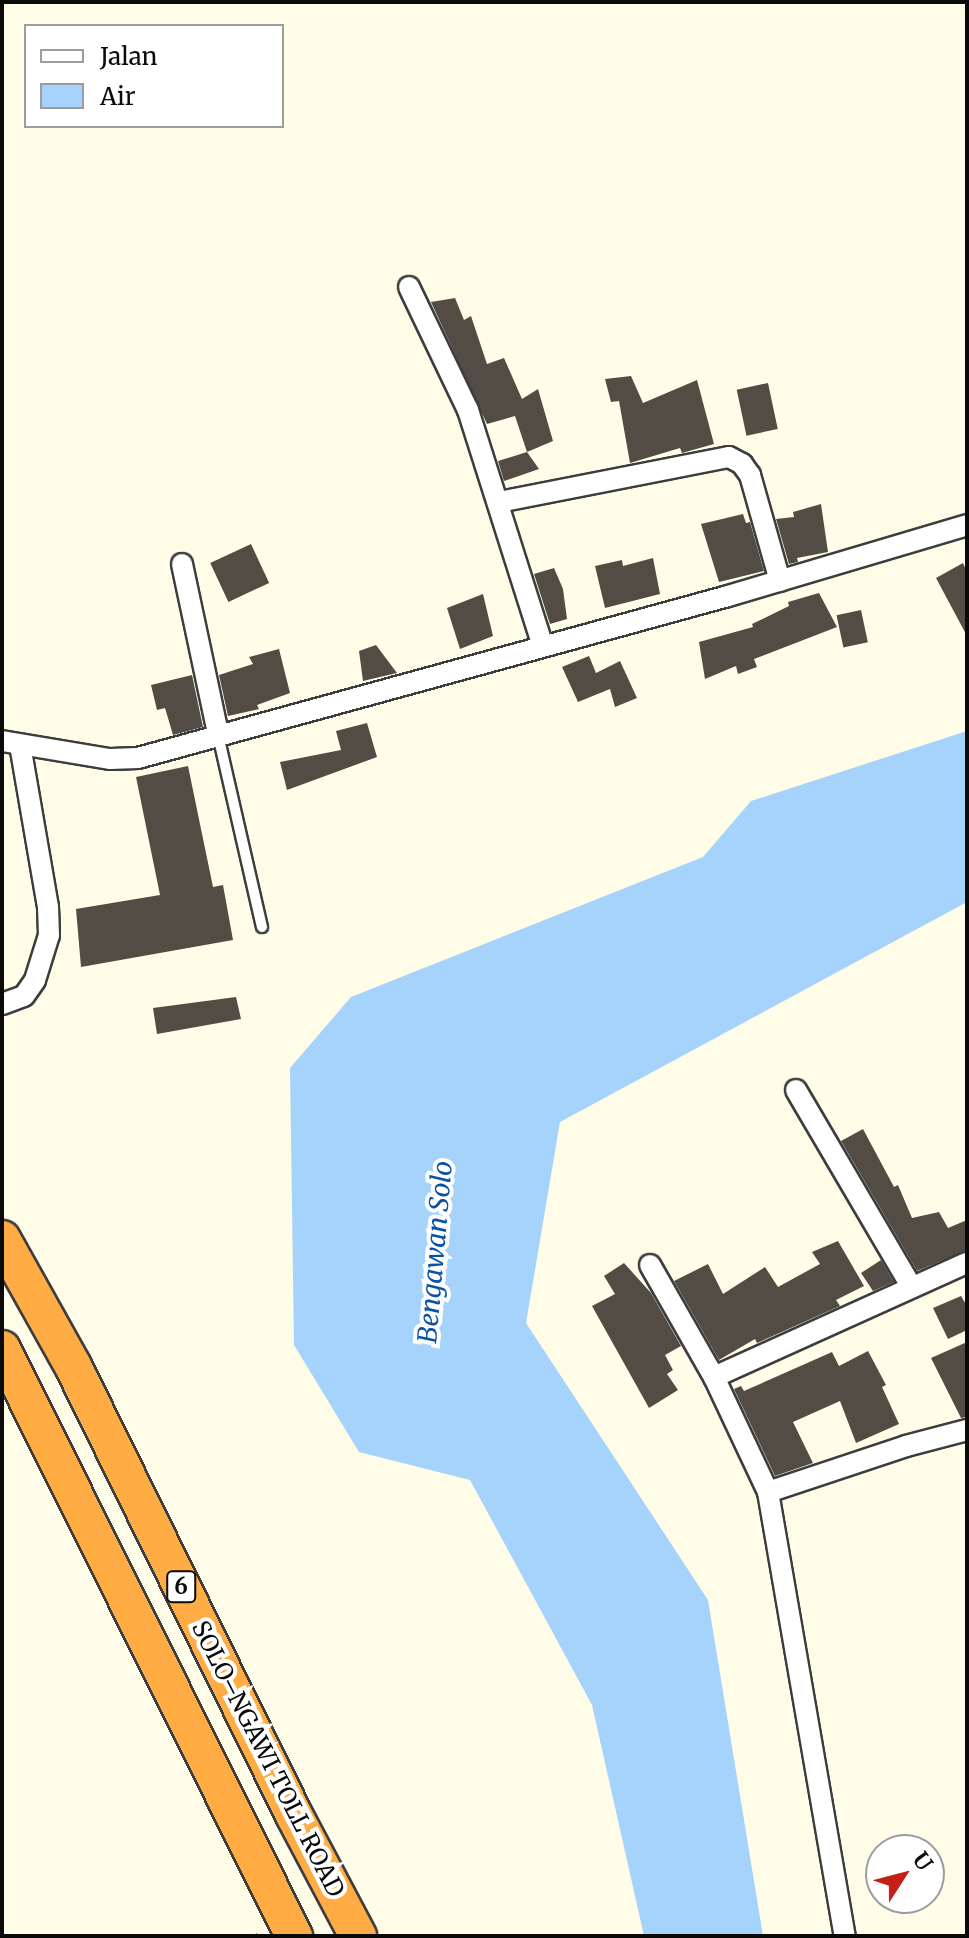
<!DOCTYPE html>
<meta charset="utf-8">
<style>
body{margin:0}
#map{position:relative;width:969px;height:1938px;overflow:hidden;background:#fffde7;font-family:Merriweather,serif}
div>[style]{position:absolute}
.water>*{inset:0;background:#a6d3fc}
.building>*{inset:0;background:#534c45;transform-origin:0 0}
.path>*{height:4px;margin-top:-2px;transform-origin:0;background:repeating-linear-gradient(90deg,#2c2c2c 0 8px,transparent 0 12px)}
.roads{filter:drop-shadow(2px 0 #3d3d3d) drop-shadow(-2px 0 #3d3d3d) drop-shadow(0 2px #3d3d3d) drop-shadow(0 -2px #3d3d3d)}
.lane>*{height:10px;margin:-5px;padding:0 5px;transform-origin:5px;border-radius:5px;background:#fff}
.street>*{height:20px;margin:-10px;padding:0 10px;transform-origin:10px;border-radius:10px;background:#fff}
.highway>*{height:36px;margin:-18px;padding:0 18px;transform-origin:18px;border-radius:18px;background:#ffac45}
span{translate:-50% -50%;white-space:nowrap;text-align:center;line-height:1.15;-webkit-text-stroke:8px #fff;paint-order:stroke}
.shield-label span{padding:2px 6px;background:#fff;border:2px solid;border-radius:6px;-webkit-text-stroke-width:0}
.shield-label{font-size:22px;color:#0a0a0a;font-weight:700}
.street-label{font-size:24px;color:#0a0a0a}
.water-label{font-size:26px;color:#0a52a5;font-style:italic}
.frame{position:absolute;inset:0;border:4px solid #0a0a0a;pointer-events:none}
.legend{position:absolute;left:24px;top:24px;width:260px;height:104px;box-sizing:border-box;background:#fff;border:2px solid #9d9d9d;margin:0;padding:10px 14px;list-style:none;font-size:24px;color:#0a0a0a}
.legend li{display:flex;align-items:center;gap:16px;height:40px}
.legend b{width:40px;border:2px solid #9d9d9d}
.north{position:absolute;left:865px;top:1834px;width:80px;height:80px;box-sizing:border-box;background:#fff;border:2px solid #9d9d9d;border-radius:50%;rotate:54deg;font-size:22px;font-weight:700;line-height:32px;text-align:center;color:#0a0a0a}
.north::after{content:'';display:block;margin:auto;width:28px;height:36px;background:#c42017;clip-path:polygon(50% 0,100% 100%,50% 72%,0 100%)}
</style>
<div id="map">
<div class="water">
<div style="clip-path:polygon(967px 731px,967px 902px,560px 1122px,526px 1323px,708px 1600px,763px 1936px,644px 1936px,592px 1705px,470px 1480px,359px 1452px,294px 1345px,290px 1068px,351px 997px,703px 857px,751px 801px)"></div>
</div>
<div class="building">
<div style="clip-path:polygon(455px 298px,464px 320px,471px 316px,487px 364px,504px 358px,522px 399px,538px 389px,553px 441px,527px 452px,515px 416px,487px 424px,431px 302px)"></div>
<div style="clip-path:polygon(631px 376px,643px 403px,697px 380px,714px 444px,682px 453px,680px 448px,630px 463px,619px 401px,611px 402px,605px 379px)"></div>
<div style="left:768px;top:383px;width:47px;height:32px;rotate:78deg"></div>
<div style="clip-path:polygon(527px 452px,539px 469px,504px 481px,498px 461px)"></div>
<div style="clip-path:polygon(821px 504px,828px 552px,797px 558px,798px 562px,789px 564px,776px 519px,794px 517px,793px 512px)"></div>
<div style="clip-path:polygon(743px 514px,746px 523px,750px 522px,764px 571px,719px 582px,701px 524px)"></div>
<div style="left:251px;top:544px;width:43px;height:45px;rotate:65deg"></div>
<div style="clip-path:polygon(653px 558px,660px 594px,605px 608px,595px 566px,622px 560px,623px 566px)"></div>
<div style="clip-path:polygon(963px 563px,967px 572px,967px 636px,936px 578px)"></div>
<div style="clip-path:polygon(554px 568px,563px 589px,567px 619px,550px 624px,534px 574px)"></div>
<div style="clip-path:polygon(819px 593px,837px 627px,754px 659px,757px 667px,738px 674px,736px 666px,705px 679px,699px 642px,753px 627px,752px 624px,789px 606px,788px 602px)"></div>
<div style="clip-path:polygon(483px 594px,493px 636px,460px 649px,447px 608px)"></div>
<div style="left:861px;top:610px;width:33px;height:25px;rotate:78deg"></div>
<div style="clip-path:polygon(376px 645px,397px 673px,363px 681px,359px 651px)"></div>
<div style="clip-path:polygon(279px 649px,290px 693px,257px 705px,259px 709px,228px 716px,219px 675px,253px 664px,249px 657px)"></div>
<div style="clip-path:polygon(589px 656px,596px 673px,620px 661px,637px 698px,615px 707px,610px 689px,578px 702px,562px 667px)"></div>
<div style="clip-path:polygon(192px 675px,203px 727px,173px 735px,165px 708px,157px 710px,151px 685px)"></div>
<div style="clip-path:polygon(367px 723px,377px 757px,287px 790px,280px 762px,341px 750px,336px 731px)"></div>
<div style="clip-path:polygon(188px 766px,213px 887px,223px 885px,233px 940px,81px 967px,76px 909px,160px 895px,136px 777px)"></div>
<div style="clip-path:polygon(236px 997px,241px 1019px,157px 1034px,153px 1008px)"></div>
<div style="clip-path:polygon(863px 1129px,894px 1187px,898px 1185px,912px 1218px,939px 1212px,948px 1228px,967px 1220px,967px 1250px,917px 1271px,841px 1141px)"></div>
<div style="clip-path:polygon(838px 1241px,864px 1286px,836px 1300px,840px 1306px,757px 1343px,755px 1339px,719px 1360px,674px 1281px,708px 1264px,723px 1294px,765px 1267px,778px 1287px,820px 1264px,812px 1252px)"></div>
<div style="clip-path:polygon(881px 1260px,894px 1282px,873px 1291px,861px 1273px)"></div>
<div style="clip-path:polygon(624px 1263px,651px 1293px,681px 1346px,665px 1355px,673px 1370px,667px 1374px,678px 1390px,649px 1408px,592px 1306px,615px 1294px,604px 1276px)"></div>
<div style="clip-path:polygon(961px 1296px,967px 1306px,967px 1330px,948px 1339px,933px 1308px)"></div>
<div style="clip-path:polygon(967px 1342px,967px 1417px,961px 1418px,931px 1358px)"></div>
<div style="clip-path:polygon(868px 1351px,886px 1385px,882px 1387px,899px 1424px,856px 1443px,840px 1401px,793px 1422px,813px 1463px,775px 1476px,734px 1389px,741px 1386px,744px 1391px,832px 1352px,839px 1366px)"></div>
</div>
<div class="path">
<div style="left:256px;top:1936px;width:2px;rotate:-27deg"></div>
</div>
<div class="roads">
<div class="lane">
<div style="left:218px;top:735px;width:197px;rotate:77.1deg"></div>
</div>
<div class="street">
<div style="left:409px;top:287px;width:136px;rotate:64.4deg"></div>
<div style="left:468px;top:410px;width:248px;rotate:72.4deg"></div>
<div style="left:499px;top:502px;width:234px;rotate:-11.1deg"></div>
<div style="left:729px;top:457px;width:15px;rotate:28deg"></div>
<div style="left:742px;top:464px;width:14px;rotate:54deg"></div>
<div style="left:750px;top:475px;width:110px;rotate:74.2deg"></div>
<div style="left:182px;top:564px;width:173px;rotate:78deg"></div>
<div style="left:2px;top:741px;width:109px;rotate:9.5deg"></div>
<div style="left:110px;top:759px;width:28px;rotate:-2deg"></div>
<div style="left:138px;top:758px;width:612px;rotate:-15.35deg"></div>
<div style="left:728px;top:596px;width:249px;rotate:-16.5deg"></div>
<div style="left:2px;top:1004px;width:23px;rotate:-20deg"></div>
<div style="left:24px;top:996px;width:19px;rotate:-55deg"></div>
<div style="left:35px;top:980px;width:47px;rotate:-72.7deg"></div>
<div style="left:49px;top:935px;width:28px;rotate:-92deg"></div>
<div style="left:48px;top:907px;width:164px;rotate:-99.8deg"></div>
<div style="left:796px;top:1090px;width:227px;rotate:59.6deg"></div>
<div style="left:650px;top:1265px;width:129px;rotate:60.3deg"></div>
<div style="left:714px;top:1377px;width:127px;rotate:64.8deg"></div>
<div style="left:768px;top:1492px;width:451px;rotate:80.2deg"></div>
<div style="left:714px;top:1377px;width:277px;rotate:-24.3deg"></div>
<div style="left:768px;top:1492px;width:145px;rotate:-18.4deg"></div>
<div style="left:906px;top:1446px;width:63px;rotate:-14.7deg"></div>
</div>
<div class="highway">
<div style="left:2px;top:1239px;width:145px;rotate:60.8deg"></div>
<div style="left:73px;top:1366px;width:500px;rotate:63.79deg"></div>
<div style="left:294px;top:1815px;width:137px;rotate:62.1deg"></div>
<div style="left:2px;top:1349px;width:656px;rotate:63.55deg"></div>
</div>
</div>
<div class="shield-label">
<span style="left:181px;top:1587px">6</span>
</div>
<div class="street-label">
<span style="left:268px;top:1759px;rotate:63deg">SOLO–NGAWI TOLL ROAD</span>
</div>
<div class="water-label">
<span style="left:435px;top:1252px;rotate:-85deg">Bengawan Solo</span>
</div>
<div class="frame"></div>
<ul class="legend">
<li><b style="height:10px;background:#fff"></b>Jalan</li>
<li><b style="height:22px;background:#a6d3fc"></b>Air</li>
</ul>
<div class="north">U</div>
</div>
